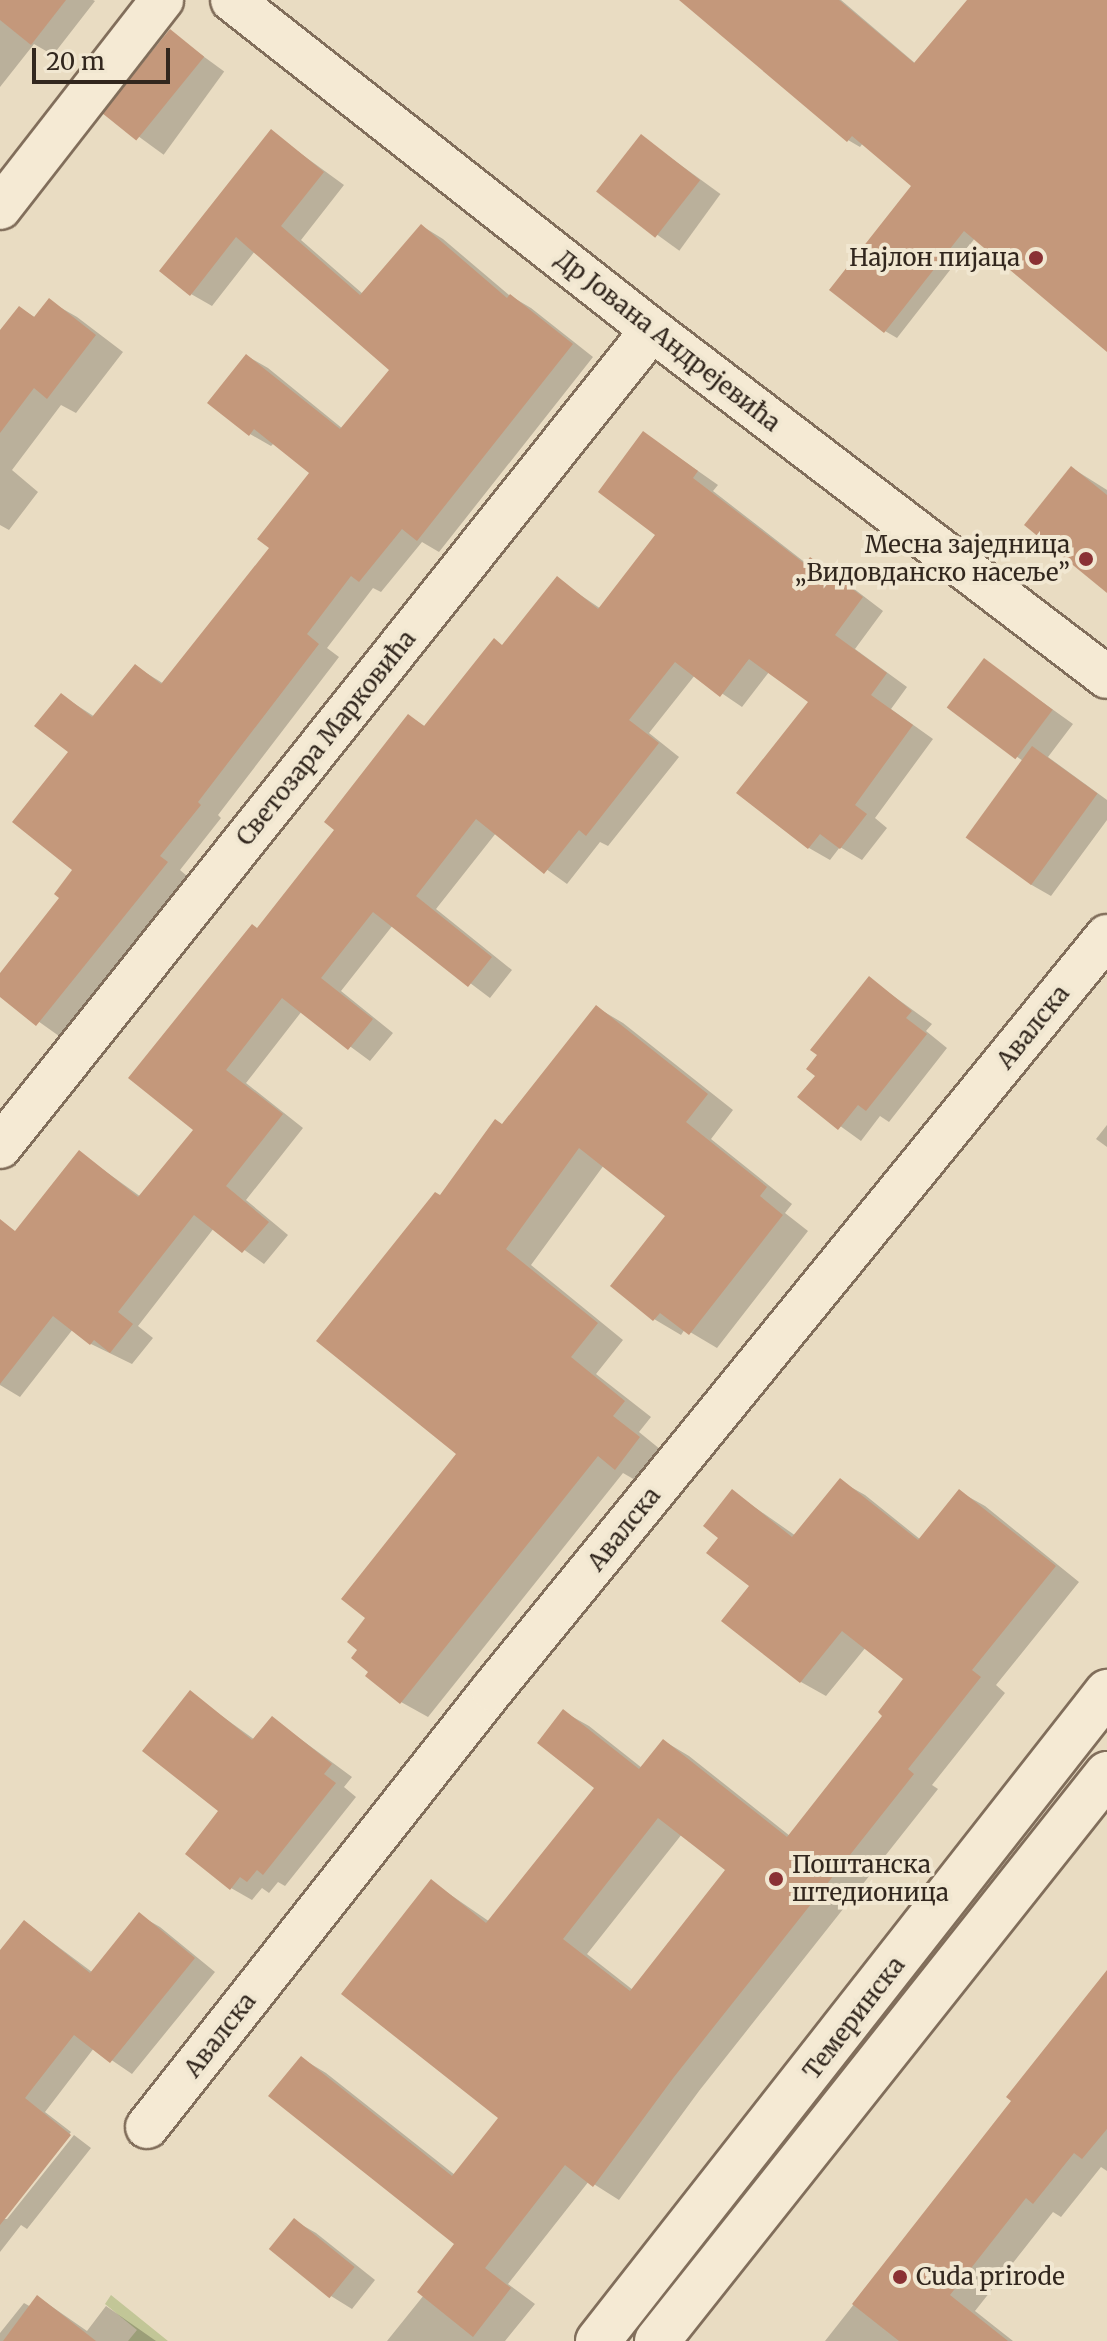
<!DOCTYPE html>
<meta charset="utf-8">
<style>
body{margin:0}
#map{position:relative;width:1107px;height:2341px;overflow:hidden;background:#e9dcc2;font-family:Merriweather,serif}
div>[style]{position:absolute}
.green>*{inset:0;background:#c2c697}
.shadow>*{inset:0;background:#0003;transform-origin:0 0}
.building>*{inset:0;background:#c4987b;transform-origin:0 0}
.roads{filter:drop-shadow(2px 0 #816e5b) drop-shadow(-2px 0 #816e5b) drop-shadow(0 2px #816e5b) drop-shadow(0 -2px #816e5b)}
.street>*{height:42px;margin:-21px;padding:0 21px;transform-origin:21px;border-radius:21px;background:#f5ead4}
.secondary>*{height:44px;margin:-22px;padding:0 22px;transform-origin:22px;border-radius:22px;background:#f5ead4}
.dots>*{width:22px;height:22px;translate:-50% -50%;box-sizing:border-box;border:4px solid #f1e7d1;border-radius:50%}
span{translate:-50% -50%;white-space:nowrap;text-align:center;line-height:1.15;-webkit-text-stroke:8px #f1e7d1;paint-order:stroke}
.poi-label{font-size:24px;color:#32271e}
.right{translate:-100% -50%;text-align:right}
.left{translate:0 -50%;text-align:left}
.street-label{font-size:24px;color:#32271e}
.scale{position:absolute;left:32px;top:48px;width:138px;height:36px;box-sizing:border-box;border:4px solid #32271e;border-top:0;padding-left:10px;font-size:24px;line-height:28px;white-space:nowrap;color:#32271e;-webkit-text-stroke:6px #f1e7d1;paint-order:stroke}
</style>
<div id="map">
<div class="green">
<div style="clip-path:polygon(111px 2295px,168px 2341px,128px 2341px,137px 2330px,105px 2304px)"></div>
</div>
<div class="shadow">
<div style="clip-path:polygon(0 0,93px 0,95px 1px,53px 55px,34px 44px,0 87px)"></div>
<div style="clip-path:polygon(706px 0,841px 0,916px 64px,970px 0,1107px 0,1107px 350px,975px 238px,897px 338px,885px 331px,914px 186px,863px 143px,860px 147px,848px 140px)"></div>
<div style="left:170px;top:32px;width:67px;height:103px;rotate:36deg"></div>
<div style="clip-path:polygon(271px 132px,344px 185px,301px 240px,363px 294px,422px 226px,443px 239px,509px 295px,531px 308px,593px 357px,439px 552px,422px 542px,381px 592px,373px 588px,327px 648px,339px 657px,218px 815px,221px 818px,180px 870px,187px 876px,59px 1036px,0 994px,0 976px,62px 898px,75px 870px,71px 752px,61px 695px,95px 717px,135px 666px,164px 684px,272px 548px,312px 473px,274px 443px,271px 446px,250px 434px,210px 402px,247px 356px,268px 368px,343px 429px,392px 370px,255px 251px,212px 306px,191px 294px)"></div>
<div style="left:642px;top:137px;width:97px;height:70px;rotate:36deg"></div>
<div style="clip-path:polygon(49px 301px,77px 317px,123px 352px,76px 413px,61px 405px,12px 470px,38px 492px,9px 530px,0 525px,0 333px,20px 308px,36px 318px)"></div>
<div style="clip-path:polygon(644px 433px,718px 485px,713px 491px,807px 564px,811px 560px,832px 572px,883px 611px,855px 649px,907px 687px,891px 709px,933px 739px,875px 818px,887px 828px,862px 860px,840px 847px,830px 860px,809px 848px,810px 701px,769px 672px,742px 707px,695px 675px,649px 733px,679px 757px,608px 846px,600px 842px,567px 884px,496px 833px,436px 909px,512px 970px,490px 998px,393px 925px,341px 991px,393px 1033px,370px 1061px,302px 1011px,246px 1083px,303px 1128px,246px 1200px,288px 1235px,264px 1264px,214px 1228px,138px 1326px,153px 1338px,132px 1364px,91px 1344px,73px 1329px,20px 1397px,0 1385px,0 1243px,16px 1233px,80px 1153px,141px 1197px,196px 1130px,258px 930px,337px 830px,409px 716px,426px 727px,504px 646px,557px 579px,601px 609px,658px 535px)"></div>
<div style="clip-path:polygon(1072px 468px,1107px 490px,1107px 590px)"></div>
<div style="clip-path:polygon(985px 661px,1073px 724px,1048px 757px,1107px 800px,1107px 820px,1051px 896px,1030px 884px,1023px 761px,950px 708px)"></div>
<div style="clip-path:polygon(870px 979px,932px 1024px,926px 1031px,947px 1048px,889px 1122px,880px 1116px,861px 1141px,800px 1097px,817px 1075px)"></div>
<div style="clip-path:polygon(596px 1007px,623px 1023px,733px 1110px,711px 1139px,792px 1204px,785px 1213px,808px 1231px,717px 1348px,685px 1329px,681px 1335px,654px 1319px,668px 1215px,604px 1165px,531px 1265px,623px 1340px,596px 1374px,651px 1417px,639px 1432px,666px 1454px,642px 1484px,623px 1473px,428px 1717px,401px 1702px,371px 1672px,360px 1650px,368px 1618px,459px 1454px,441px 1197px,503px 1126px)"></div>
<div style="clip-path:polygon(1107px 1125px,1107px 1147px,1096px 1139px)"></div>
<div style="clip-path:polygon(evenodd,840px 1481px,865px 1495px,921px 1540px,960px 1492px,985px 1506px,1079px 1582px,996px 1685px,1005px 1693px,932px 1785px,938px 1789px,699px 2091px,619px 2200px,589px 2181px,508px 2284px,535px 2304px,505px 2341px,387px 2341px,424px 2295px,457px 2243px,301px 2058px,326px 2073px,455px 2175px,501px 2118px,432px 1882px,490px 1922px,597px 1787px,564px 1712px,589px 1726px,642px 1768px,664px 1741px,689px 1756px,790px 1836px,885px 1716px,906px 1679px,866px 1647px,826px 1696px,801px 1682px,752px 1586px,721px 1537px,733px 1492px,796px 1536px,840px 1481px,682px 1834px,728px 1870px,633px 1990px,587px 1954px,682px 1834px)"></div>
<div style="clip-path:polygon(190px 1693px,255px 1740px,272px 1718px,352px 1777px,344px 1787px,356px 1797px,285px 1886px,278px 1882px,269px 1893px,262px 1888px,252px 1900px,231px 1888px,221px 1811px)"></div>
<div style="clip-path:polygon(139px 1915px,160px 1927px,215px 1972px,132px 2074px,94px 2048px,45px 2112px,71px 2132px,2px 2219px,7px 2219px,74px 2135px,91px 2148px,27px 2229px,21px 2225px,0 2252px,0 1953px,25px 1922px,92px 1972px)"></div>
<div style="clip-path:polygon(1107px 1973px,1107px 2171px,1101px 2167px,1061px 2217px,1053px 2212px,975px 2311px,1013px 2341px,825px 2341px,1014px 2101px)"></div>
<div style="clip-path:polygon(295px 2221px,316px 2233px,375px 2280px,352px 2309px,331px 2296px)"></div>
<div style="clip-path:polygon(38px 2297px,87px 2331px,106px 2306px,156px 2341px,0 2341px,0 2333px,24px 2303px,31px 2307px)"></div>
</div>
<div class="building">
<div style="clip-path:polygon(0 0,66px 0,31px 45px,0 20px)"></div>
<div style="clip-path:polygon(679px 0,839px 0,914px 63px,967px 0,1107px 0,1107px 352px,964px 231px,884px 333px,829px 290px,911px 186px,852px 136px,847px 142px)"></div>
<div style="left:170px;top:29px;width:44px;height:108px;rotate:39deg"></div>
<div style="clip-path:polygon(271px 129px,324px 172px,281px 226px,360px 295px,421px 224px,507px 298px,510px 294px,573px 344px,417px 541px,402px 529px,359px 582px,351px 576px,307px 634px,319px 644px,198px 802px,201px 805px,160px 856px,168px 862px,36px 1026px,0 997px,0 973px,59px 898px,54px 894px,72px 870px,12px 822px,68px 752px,34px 726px,61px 693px,92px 717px,135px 664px,161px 684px,269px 548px,257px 539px,309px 473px,254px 429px,249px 436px,207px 403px,246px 354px,340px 429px,389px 370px,236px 237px,190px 296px,159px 271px)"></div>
<div style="left:641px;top:134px;width:75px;height:73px;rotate:38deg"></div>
<div style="clip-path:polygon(49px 298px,96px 335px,47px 399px,34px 388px,0 433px,0 330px,19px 306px,34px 317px)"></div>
<div style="clip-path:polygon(643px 431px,698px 471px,693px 478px,805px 564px,810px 557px,863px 597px,835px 635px,887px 673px,871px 695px,913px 725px,855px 805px,867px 814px,840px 849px,820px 834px,808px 849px,736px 793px,808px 702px,749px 659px,720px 697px,675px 662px,629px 720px,659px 743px,586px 836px,579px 830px,544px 874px,476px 819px,416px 896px,492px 957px,468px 987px,373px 912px,321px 978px,373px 1019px,348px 1050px,282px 998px,226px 1070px,283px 1114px,226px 1186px,269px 1222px,242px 1253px,194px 1215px,118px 1312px,133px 1324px,110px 1353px,94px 1340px,90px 1345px,53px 1316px,0 1384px,0 1219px,15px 1231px,79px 1150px,138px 1197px,193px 1130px,128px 1078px,252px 924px,257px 928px,334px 830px,324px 822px,408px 714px,424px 726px,494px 638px,502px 645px,557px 576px,598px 609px,655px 535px,598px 492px)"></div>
<div style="clip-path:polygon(1071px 466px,1107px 495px,1107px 593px,1024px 525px)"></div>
<div style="left:984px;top:658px;width:86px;height:62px;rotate:37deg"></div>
<div style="left:1032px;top:746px;width:81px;height:113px;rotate:36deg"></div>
<div style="clip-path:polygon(869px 976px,912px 1011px,906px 1018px,927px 1034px,866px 1111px,858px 1105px,838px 1130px,797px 1097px,815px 1076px,806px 1069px,817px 1055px,810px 1050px)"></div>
<div style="clip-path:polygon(596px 1005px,708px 1094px,686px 1122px,767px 1187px,760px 1196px,783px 1215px,689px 1335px,660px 1313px,653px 1321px,610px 1286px,665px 1216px,579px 1148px,506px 1249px,598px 1323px,571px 1357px,625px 1401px,613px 1416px,640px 1437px,615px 1470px,598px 1456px,400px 1704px,365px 1676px,368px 1672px,351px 1658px,357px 1650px,347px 1642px,365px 1618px,341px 1599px,456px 1454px,316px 1341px,435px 1192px,440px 1195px,495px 1119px,502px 1124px)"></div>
<div style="clip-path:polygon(evenodd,840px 1478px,918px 1540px,959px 1489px,1056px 1566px,972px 1670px,981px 1677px,908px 1769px,914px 1774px,674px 2077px,593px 2187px,565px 2165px,485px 2268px,511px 2288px,473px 2337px,417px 2292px,454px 2244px,268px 2096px,301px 2056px,452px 2176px,498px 2118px,341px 1994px,431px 1879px,486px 1923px,594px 1788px,537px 1743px,563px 1709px,639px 1769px,663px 1739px,787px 1837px,882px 1716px,878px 1712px,903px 1679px,842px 1631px,800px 1683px,721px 1621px,749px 1586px,706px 1553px,718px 1538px,703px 1526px,732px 1489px,792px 1537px,840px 1478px,658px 1818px,725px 1870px,630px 1991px,563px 1939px,658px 1818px)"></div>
<div style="clip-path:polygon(190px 1690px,252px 1740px,272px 1716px,332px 1764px,324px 1774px,336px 1783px,263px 1875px,257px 1870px,247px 1882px,240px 1877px,230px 1890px,185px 1854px,218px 1811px,142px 1751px)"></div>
<div style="clip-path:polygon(139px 1912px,195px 1958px,110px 2063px,74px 2035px,25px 2098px,71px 2135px,0 2225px,0 1950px,24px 1920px,90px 1973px)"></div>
<div style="clip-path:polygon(1107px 1970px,1107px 2129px,1082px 2159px,1074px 2153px,1033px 2204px,1026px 2198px,950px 2295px,1008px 2341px,899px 2341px,852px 2304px,1011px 2101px,1006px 2097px)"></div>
<div style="left:294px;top:2218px;width:78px;height:40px;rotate:39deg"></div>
<div style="clip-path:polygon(37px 2295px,96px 2341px,3px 2341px)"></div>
</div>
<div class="roads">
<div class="street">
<div style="left:232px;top:0;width:534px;rotate:38.16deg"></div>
<div style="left:652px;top:330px;width:572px;rotate:37.33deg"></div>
<div style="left:0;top:208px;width:264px;rotate:-52.1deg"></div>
<div style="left:0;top:1147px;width:1045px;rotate:-51.41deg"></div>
<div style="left:147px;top:2127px;width:557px;rotate:-51.71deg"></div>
<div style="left:492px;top:1690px;width:973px;rotate:-50.8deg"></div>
</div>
<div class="secondary">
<div style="left:598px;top:2341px;width:825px;rotate:-51.89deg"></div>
<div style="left:657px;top:2341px;width:724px;rotate:-51.56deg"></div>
</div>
</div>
<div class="dots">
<div style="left:1036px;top:258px;background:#8a3134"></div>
<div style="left:1086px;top:559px;background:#8a3134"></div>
<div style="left:776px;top:1879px;background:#8a3134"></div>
<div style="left:900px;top:2277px;background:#8a3134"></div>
</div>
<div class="poi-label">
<span class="right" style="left:1020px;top:258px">Најлон пијаца</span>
<span class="right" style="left:1070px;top:559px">Месна заједница<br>„Видовданско насеље”</span>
<span class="left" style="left:792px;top:1879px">Поштанска<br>штедионица</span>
<span class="left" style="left:916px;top:2277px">Cuda prirode</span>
</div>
<div class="street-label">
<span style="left:668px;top:341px;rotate:38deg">Др Јована Андрејевића</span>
<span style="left:326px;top:738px;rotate:-51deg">Светозара Марковића</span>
<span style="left:1033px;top:1027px;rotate:-51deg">Авалска</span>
<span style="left:624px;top:1529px;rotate:-51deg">Авалска</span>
<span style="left:854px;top:2018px;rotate:-52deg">Темеринска</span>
<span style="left:220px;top:2035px;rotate:-52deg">Авалска</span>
</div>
<div class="scale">20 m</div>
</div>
